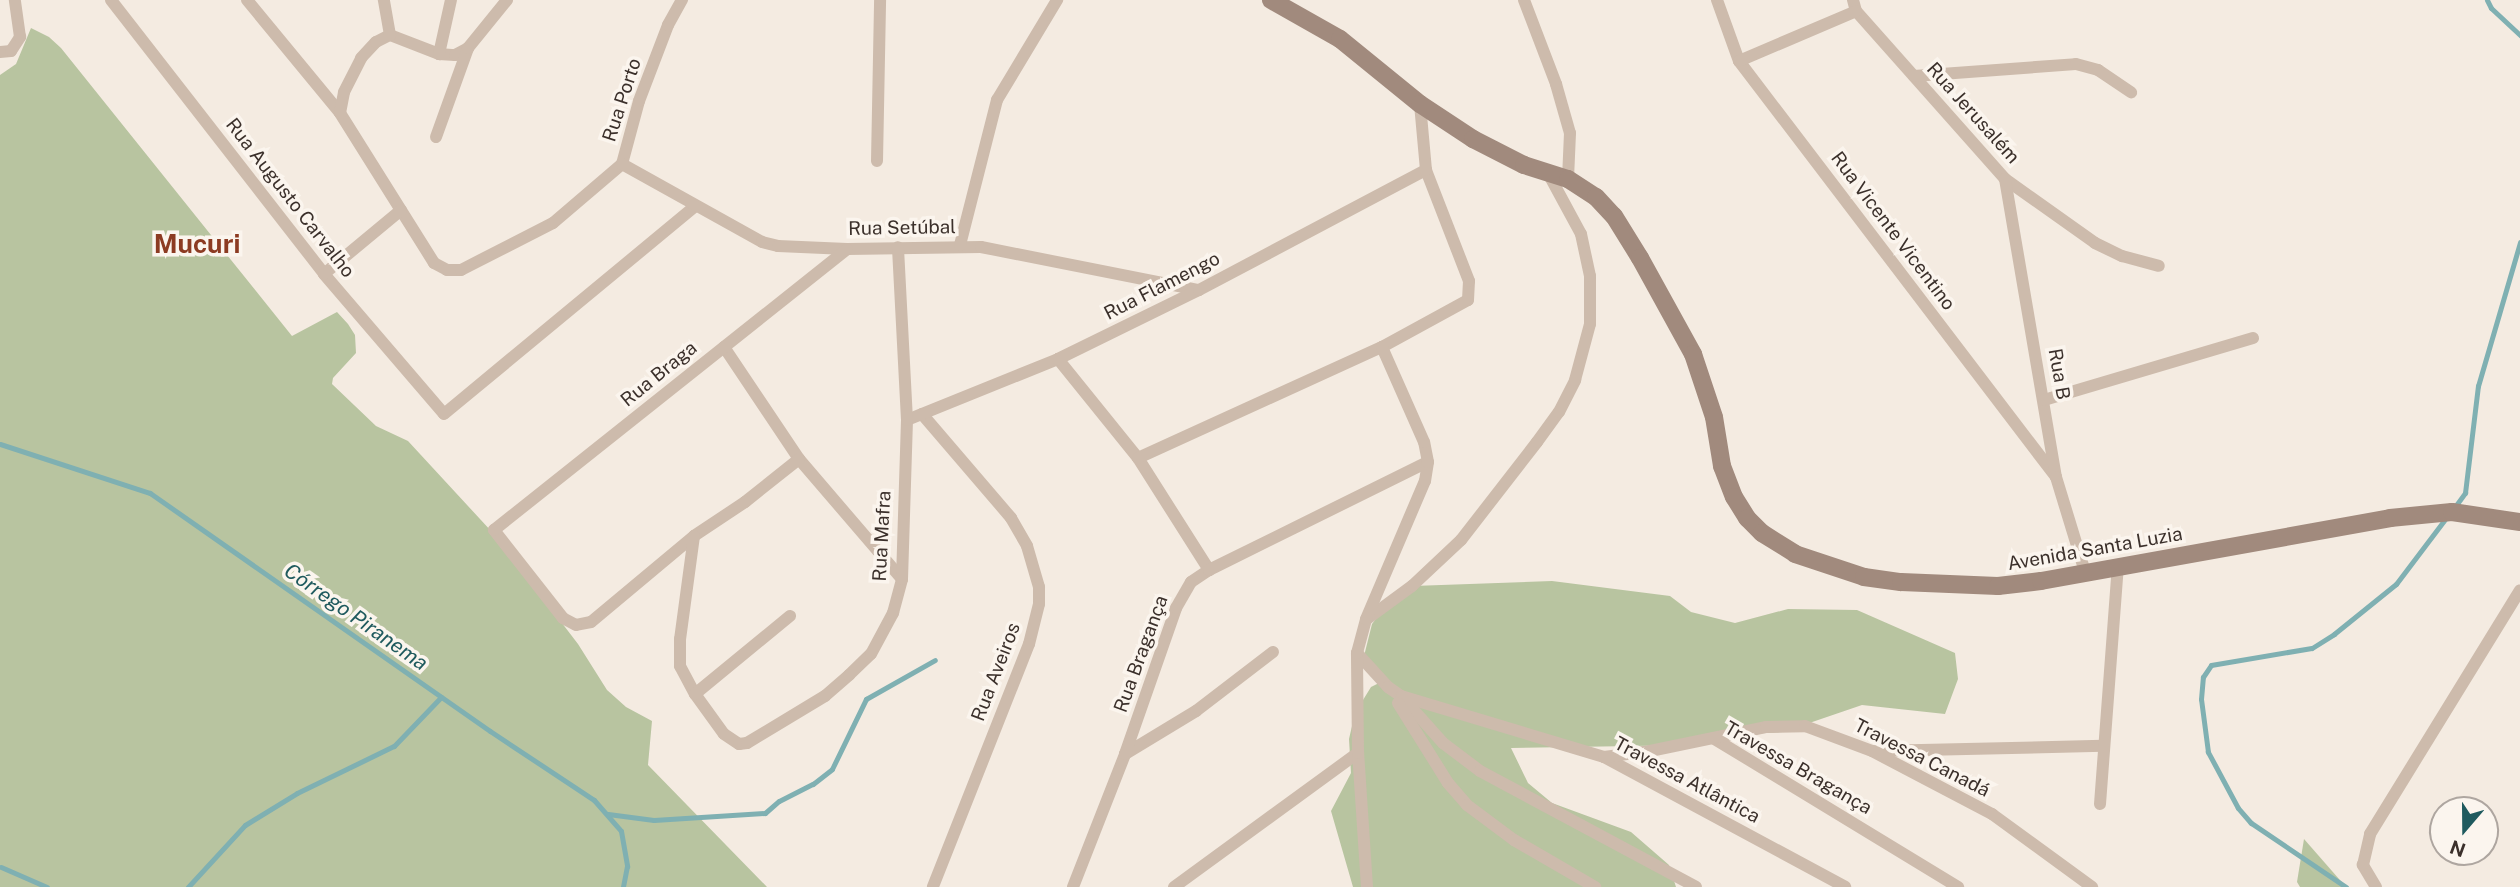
<!DOCTYPE html>
<meta charset="utf-8">
<style>
body{margin:0}
#map{position:relative;width:2520px;height:887px;overflow:hidden;background:#f4ebe1;font-family:"Public Sans",sans-serif}
div>[style]{position:absolute}
.green>*{inset:0;background:#b8c4a0}
.stream>*{height:5px;margin:-2.5px;padding:0 2.5px;transform-origin:2.5px;border-radius:2.5px;background:#7fb0b2}
.street>*{height:12px;margin:-6px;padding:0 6px;transform-origin:6px;border-radius:6px;background:#cdbbac}
.secondary>*{height:18px;margin:-9px;padding:0 9px;transform-origin:9px;border-radius:9px;background:#a18a7d}
span{translate:-50% -50%;white-space:nowrap;text-align:center;line-height:1.15;-webkit-text-stroke:7px #fbf5ee;paint-order:stroke}
.street-label{font-size:19px;color:#3b302b}
.water-label{font-size:21px;color:#1f5a5e;font-style:italic}
.district-label{font-size:26px;color:#8c3b22;font-weight:700}
.north{position:absolute;left:2429px;top:796px;width:70px;height:70px;box-sizing:border-box;background:#fbf5ee;border:2px solid #aea6a0;border-radius:50%;rotate:200deg;font-size:19px;font-weight:700;line-height:28px;text-align:center;color:#3b302b}
.north::after{content:'';display:block;margin:auto;width:24px;height:32px;background:#1f5a5e;clip-path:polygon(50% 0,100% 100%,50% 72%,0 100%)}
</style>
<div id="map">
<div class="green">
<div style="clip-path:polygon(31px 28px,49px 37px,61px 48px,292px 336px,337px 312px,348px 324px,355px 335px,356px 353px,333px 378px,332px 384px,376px 426px,408px 441px,492px 532px,578px 644px,607px 690px,626px 707px,652px 721px,648px 765px,767px 887px,0 887px,0 75px,16px 64px)"></div>
<div style="clip-path:polygon(1552px 581px,1670px 596px,1691px 612px,1735px 623px,1788px 609px,1857px 610px,1955px 653px,1958px 679px,1945px 714px,1862px 705px,1783px 732px,1726px 735px,1695px 745px,1511px 748px,1528px 783px,1552px 803px,1631px 832px,1669px 865px,1676px 887px,1353px 887px,1331px 811px,1351px 773px,1349px 739px,1355px 713px,1371px 687px,1379px 683px,1364px 656px,1372px 624px,1389px 602px,1413px 586px)"></div>
<div style="clip-path:polygon(2304px 839px,2346px 887px,2300px 887px,2297px 882px)"></div>
</div>
<div class="stream">
<div style="left:2487px;top:0;width:9px;rotate:63deg"></div>
<div style="left:2491px;top:8px;width:40px;rotate:43deg"></div>
<div style="left:0;top:444px;width:158px;rotate:18.1deg"></div>
<div style="left:150px;top:493px;width:415px;rotate:35deg"></div>
<div style="left:490px;top:731px;width:125px;rotate:33.6deg"></div>
<div style="left:594px;top:800px;width:41px;rotate:48.9deg"></div>
<div style="left:621px;top:831px;width:36px;rotate:80deg"></div>
<div style="left:627px;top:866px;width:21px;rotate:101deg"></div>
<div style="left:2454px;top:508px;width:19px;rotate:-54deg"></div>
<div style="left:2465px;top:493px;width:108px;rotate:-83.1deg"></div>
<div style="left:2478px;top:386px;width:150px;rotate:-73.7deg"></div>
<div style="left:608px;top:814px;width:46px;rotate:7.4deg"></div>
<div style="left:654px;top:820px;width:111px;rotate:-3.6deg"></div>
<div style="left:765px;top:813px;width:18px;rotate:-41deg"></div>
<div style="left:779px;top:801px;width:38px;rotate:-27deg"></div>
<div style="left:813px;top:784px;width:24px;rotate:-38deg"></div>
<div style="left:832px;top:769px;width:78px;rotate:-64.1deg"></div>
<div style="left:866px;top:699px;width:79px;rotate:-29.5deg"></div>
<div style="left:1px;top:867px;width:50px;rotate:23.5deg"></div>
<div style="left:188px;top:887px;width:84px;rotate:-47.4deg"></div>
<div style="left:245px;top:825px;width:61px;rotate:-31.6deg"></div>
<div style="left:297px;top:793px;width:108px;rotate:-25.9deg"></div>
<div style="left:394px;top:746px;width:68px;rotate:-46.2deg"></div>
<div style="left:2346px;top:887px;width:115px;rotate:-146deg"></div>
<div style="left:2251px;top:823px;width:20px;rotate:-131deg"></div>
<div style="left:2238px;top:808px;width:64px;rotate:-118.2deg"></div>
<div style="left:2208px;top:752px;width:53px;rotate:-97.5deg"></div>
<div style="left:2201px;top:699px;width:22px;rotate:-85deg"></div>
<div style="left:2203px;top:677px;width:14px;rotate:-56deg"></div>
<div style="left:2211px;top:665px;width:102px;rotate:-9.6deg"></div>
<div style="left:2312px;top:648px;width:26px;rotate:-32deg"></div>
<div style="left:2334px;top:634px;width:80px;rotate:-38.9deg"></div>
<div style="left:2396px;top:584px;width:83px;rotate:-52.9deg"></div>
</div>
<div class="street">
<div style="left:111px;top:0;width:347px;rotate:52.1deg"></div>
<div style="left:324px;top:274px;width:184px;rotate:49.4deg"></div>
<div style="left:444px;top:414px;width:326px;rotate:-39.6deg"></div>
<div style="left:247px;top:0;width:146px;rotate:50.5deg"></div>
<div style="left:340px;top:113px;width:177px;rotate:57.9deg"></div>
<div style="left:434px;top:263px;width:15px;rotate:28deg"></div>
<div style="left:447px;top:270px;width:14px"></div>
<div style="left:461px;top:270px;width:103px;rotate:-27.1deg"></div>
<div style="left:553px;top:223px;width:91px;rotate:-40.5deg"></div>
<div style="left:622px;top:164px;width:65px;rotate:-74.9deg"></div>
<div style="left:639px;top:101px;width:81px;rotate:-69.1deg"></div>
<div style="left:668px;top:25px;width:29px;rotate:-61deg"></div>
<div style="left:1524px;top:0;width:90px;rotate:69.1deg"></div>
<div style="left:1556px;top:84px;width:51px;rotate:74.1deg"></div>
<div style="left:1570px;top:133px;width:46px;rotate:92.5deg"></div>
<div style="left:1717px;top:0;width:65px;rotate:70.2deg"></div>
<div style="left:1739px;top:61px;width:523px;rotate:52.69deg"></div>
<div style="left:1853px;top:0;width:11px;rotate:75deg"></div>
<div style="left:1856px;top:11px;width:225px;rotate:48.4deg"></div>
<div style="left:2005px;top:179px;width:110px;rotate:35.4deg"></div>
<div style="left:2095px;top:243px;width:30px;rotate:26deg"></div>
<div style="left:2122px;top:256px;width:38px;rotate:15deg"></div>
<div style="left:390px;top:35px;width:53px;rotate:21.2deg"></div>
<div style="left:439px;top:54px;width:16px;rotate:4deg"></div>
<div style="left:455px;top:55px;width:15px;rotate:-28deg"></div>
<div style="left:0;top:52px;width:11px;rotate:-5deg"></div>
<div style="left:11px;top:51px;width:17px;rotate:-57deg"></div>
<div style="left:20px;top:37px;width:37px;rotate:-98deg"></div>
<div style="left:439px;top:54px;width:55px;rotate:-77.5deg"></div>
<div style="left:1739px;top:61px;width:127px;rotate:-23.1deg"></div>
<div style="left:1914px;top:76px;width:162px;rotate:-4.2deg"></div>
<div style="left:2076px;top:64px;width:23px;rotate:15deg"></div>
<div style="left:2098px;top:70px;width:40px;rotate:34deg"></div>
<div style="left:340px;top:113px;width:21px;rotate:-79deg"></div>
<div style="left:344px;top:92px;width:38px;rotate:-63deg"></div>
<div style="left:361px;top:58px;width:22px;rotate:-47deg"></div>
<div style="left:376px;top:42px;width:16px;rotate:-27deg"></div>
<div style="left:390px;top:35px;width:36px;rotate:-100deg"></div>
<div style="left:436px;top:137px;width:95px;rotate:-70.2deg"></div>
<div style="left:468px;top:48px;width:62px;rotate:-50.9deg"></div>
<div style="left:877px;top:161px;width:161px;rotate:-88.9deg"></div>
<div style="left:622px;top:164px;width:160px;rotate:29.1deg"></div>
<div style="left:762px;top:242px;width:16px;rotate:14deg"></div>
<div style="left:778px;top:246px;width:69px;rotate:2.5deg"></div>
<div style="left:847px;top:249px;width:134px;rotate:-0.9deg"></div>
<div style="left:981px;top:247px;width:222px;rotate:11.2deg"></div>
<div style="left:2005px;top:179px;width:302px;rotate:80.3deg"></div>
<div style="left:2056px;top:477px;width:99px;rotate:73deg"></div>
<div style="left:960px;top:245px;width:150px;rotate:-75.7deg"></div>
<div style="left:997px;top:100px;width:117px;rotate:-59deg"></div>
<div style="left:324px;top:274px;width:100px;rotate:-39.7deg"></div>
<div style="left:724px;top:347px;width:135px;rotate:56.2deg"></div>
<div style="left:799px;top:459px;width:158px;rotate:49.4deg"></div>
<div style="left:1058px;top:359px;width:127px;rotate:51.1deg"></div>
<div style="left:1138px;top:458px;width:133px;rotate:57.6deg"></div>
<div style="left:2044px;top:400px;width:218px;rotate:-16.5deg"></div>
<div style="left:922px;top:414px;width:137px;rotate:49.4deg"></div>
<div style="left:1011px;top:518px;width:32px;rotate:60deg"></div>
<div style="left:1027px;top:546px;width:43px;rotate:73.7deg"></div>
<div style="left:1039px;top:587px;width:17px;rotate:90deg"></div>
<div style="left:1039px;top:604px;width:41px;rotate:104deg"></div>
<div style="left:1029px;top:644px;width:261px;rotate:111.6deg"></div>
<div style="left:907px;top:420px;width:163px;rotate:-22deg"></div>
<div style="left:1058px;top:359px;width:157px;rotate:-26.1deg"></div>
<div style="left:1199px;top:290px;width:257px;rotate:-27.9deg"></div>
<div style="left:1138px;top:458px;width:268px;rotate:-24.5deg"></div>
<div style="left:1382px;top:347px;width:98px;rotate:-28.7deg"></div>
<div style="left:1468px;top:300px;width:19px;rotate:-87deg"></div>
<div style="left:1469px;top:281px;width:119px;rotate:-111.2deg"></div>
<div style="left:1426px;top:170px;width:66px;rotate:-95.2deg"></div>
<div style="left:799px;top:459px;width:69px;rotate:141.5deg"></div>
<div style="left:745px;top:502px;width:61px;rotate:146.3deg"></div>
<div style="left:694px;top:536px;width:134px;rotate:140.1deg"></div>
<div style="left:591px;top:622px;width:15px;rotate:169deg"></div>
<div style="left:576px;top:625px;width:15px;rotate:-152deg"></div>
<div style="left:563px;top:618px;width:112px;rotate:-128.1deg"></div>
<div style="left:494px;top:530px;width:451px;rotate:-38.5deg"></div>
<div style="left:694px;top:536px;width:104px;rotate:97.7deg"></div>
<div style="left:680px;top:639px;width:27px;rotate:90deg"></div>
<div style="left:680px;top:666px;width:32px;rotate:62deg"></div>
<div style="left:695px;top:694px;width:49px;rotate:54.1deg"></div>
<div style="left:724px;top:734px;width:18px;rotate:34deg"></div>
<div style="left:739px;top:744px;width:8px;rotate:-7deg"></div>
<div style="left:747px;top:743px;width:91px;rotate:-31.1deg"></div>
<div style="left:825px;top:696px;width:32px;rotate:-41deg"></div>
<div style="left:849px;top:675px;width:30px;rotate:-44deg"></div>
<div style="left:871px;top:654px;width:47px;rotate:-61.8deg"></div>
<div style="left:893px;top:613px;width:35px;rotate:-75deg"></div>
<div style="left:902px;top:579px;width:159px;rotate:-88.2deg"></div>
<div style="left:907px;top:420px;width:173px;rotate:-93deg"></div>
<div style="left:1367px;top:619px;width:56px;rotate:-36.3deg"></div>
<div style="left:1412px;top:586px;width:67px;rotate:-43.2deg"></div>
<div style="left:1461px;top:540px;width:124px;rotate:-52.2deg"></div>
<div style="left:1537px;top:442px;width:37px;rotate:-54deg"></div>
<div style="left:1559px;top:412px;width:36px;rotate:-63deg"></div>
<div style="left:1575px;top:380px;width:58px;rotate:-75deg"></div>
<div style="left:1590px;top:324px;width:48px;rotate:-90deg"></div>
<div style="left:1590px;top:276px;width:43px;rotate:-102.1deg"></div>
<div style="left:1581px;top:234px;width:69px;rotate:-118.4deg"></div>
<div style="left:1357px;top:653px;width:46px;rotate:47.6deg"></div>
<div style="left:1388px;top:687px;width:16px;rotate:35deg"></div>
<div style="left:1401px;top:696px;width:212px;rotate:16.7deg"></div>
<div style="left:1604px;top:757px;width:274px;rotate:28.3deg"></div>
<div style="left:695px;top:694px;width:123px;rotate:-39.4deg"></div>
<div style="left:1402px;top:697px;width:62px;rotate:48.3deg"></div>
<div style="left:1443px;top:743px;width:46px;rotate:37.1deg"></div>
<div style="left:1480px;top:771px;width:245px;rotate:28.2deg"></div>
<div style="left:1398px;top:703px;width:94px;rotate:58deg"></div>
<div style="left:1448px;top:783px;width:29px;rotate:49deg"></div>
<div style="left:1467px;top:805px;width:59px;rotate:36.7deg"></div>
<div style="left:1514px;top:840px;width:94px;rotate:30.1deg"></div>
<div style="left:1713px;top:738px;width:287px;rotate:31.3deg"></div>
<div style="left:1876px;top:751px;width:227px;rotate:-1.3deg"></div>
<div style="left:1125px;top:754px;width:83px;rotate:-31.2deg"></div>
<div style="left:1196px;top:711px;width:97px;rotate:-37.5deg"></div>
<div style="left:1604px;top:757px;width:46px;rotate:-7.4deg"></div>
<div style="left:1650px;top:751px;width:118px;rotate:-11.7deg"></div>
<div style="left:1766px;top:727px;width:39px;rotate:-1deg"></div>
<div style="left:1805px;top:726px;width:72px;rotate:20.5deg"></div>
<div style="left:1872px;top:751px;width:136px;rotate:27.7deg"></div>
<div style="left:1992px;top:814px;width:124px;rotate:36.1deg"></div>
<div style="left:2100px;top:804px;width:238px;rotate:-85.7deg"></div>
<div style="left:1073px;top:887px;width:143px;rotate:-68.6deg"></div>
<div style="left:1125px;top:754px;width:155px;rotate:-70.7deg"></div>
<div style="left:1176px;top:608px;width:30px;rotate:-60deg"></div>
<div style="left:1191px;top:582px;width:22px;rotate:-34deg"></div>
<div style="left:1209px;top:570px;width:244px;rotate:-26.3deg"></div>
<div style="left:1174px;top:887px;width:228px;rotate:-36.1deg"></div>
<div style="left:1367px;top:887px;width:134px;rotate:-93.8deg"></div>
<div style="left:1358px;top:753px;width:100px;rotate:-90.6deg"></div>
<div style="left:1357px;top:653px;width:35px;rotate:-75deg"></div>
<div style="left:1366px;top:619px;width:150px;rotate:-66.9deg"></div>
<div style="left:1425px;top:481px;width:19px;rotate:-81deg"></div>
<div style="left:1428px;top:462px;width:20px;rotate:-101deg"></div>
<div style="left:1424px;top:442px;width:104px;rotate:-113.9deg"></div>
<div style="left:2376px;top:887px;width:26px;rotate:-121deg"></div>
<div style="left:2363px;top:865px;width:32px;rotate:-77deg"></div>
<div style="left:2370px;top:834px;width:286px;rotate:-58.4deg"></div>
</div>
<div class="secondary">
<div style="left:1271px;top:0;width:79px;rotate:29.5deg"></div>
<div style="left:1340px;top:39px;width:103px;rotate:39.1deg"></div>
<div style="left:1420px;top:104px;width:64px;rotate:33.4deg"></div>
<div style="left:1473px;top:139px;width:57px;rotate:27deg"></div>
<div style="left:1524px;top:165px;width:46px;rotate:17.7deg"></div>
<div style="left:1568px;top:179px;width:33px;rotate:33deg"></div>
<div style="left:1596px;top:197px;width:26px;rotate:47deg"></div>
<div style="left:1614px;top:216px;width:49px;rotate:58.2deg"></div>
<div style="left:1640px;top:258px;width:110px;rotate:61.1deg"></div>
<div style="left:1693px;top:354px;width:66px;rotate:71.6deg"></div>
<div style="left:1714px;top:417px;width:50px;rotate:80.7deg"></div>
<div style="left:1722px;top:466px;width:33px;rotate:69deg"></div>
<div style="left:1734px;top:497px;width:25px;rotate:58deg"></div>
<div style="left:1747px;top:518px;width:21px;rotate:45deg"></div>
<div style="left:1762px;top:533px;width:39px;rotate:32deg"></div>
<div style="left:1795px;top:554px;width:73px;rotate:18.4deg"></div>
<div style="left:1864px;top:577px;width:37px;rotate:8deg"></div>
<div style="left:1901px;top:582px;width:97px;rotate:2.4deg"></div>
<div style="left:1998px;top:586px;width:43px;rotate:-6.6deg"></div>
<div style="left:2041px;top:581px;width:355px;rotate:-10.2deg"></div>
<div style="left:2390px;top:518px;width:62px;rotate:-5.5deg"></div>
<div style="left:2452px;top:512px;width:69px;rotate:8.4deg"></div>
</div>
<div class="street-label">
<span style="left:622px;top:100px;rotate:-72deg">Rua Porto</span>
<span style="left:1973px;top:113px;rotate:48deg">Rua Jerusalém</span>
<span style="left:290px;top:198px;rotate:52deg">Rua Augusto Carvalho</span>
<span style="left:902px;top:228px;rotate:-1deg">Rua Setúbal</span>
<span style="left:1893px;top:231px;rotate:53deg">Rua Vicente Vicentino</span>
<span style="left:1162px;top:286px;rotate:-27deg">Rua Flamengo</span>
<span style="left:659px;top:374px;rotate:-39deg">Rua Braga</span>
<span style="left:2059px;top:374px;rotate:80deg">Rua B</span>
<span style="left:882px;top:536px;rotate:-87deg">Rua Mafra</span>
<span style="left:2095px;top:549px;rotate:-10deg">Avenida Santa Luzia</span>
<span style="left:1141px;top:654px;rotate:-70deg">Rua Bragança</span>
<span style="left:996px;top:672px;rotate:-69deg">Rua Aveiros</span>
<span style="left:1922px;top:758px;rotate:27deg">Travessa Canadá</span>
<span style="left:1798px;top:768px;rotate:30deg">Travessa Bragança</span>
<span style="left:1687px;top:780px;rotate:28deg">Travessa Atlântica</span>
</div>
<div class="water-label">
<span style="left:356px;top:617px;rotate:35deg">Córrego Piranema</span>
</div>
<div class="district-label">
<span style="left:197px;top:244px">Mucuri</span>
</div>
<div class="north">N</div>
</div>
